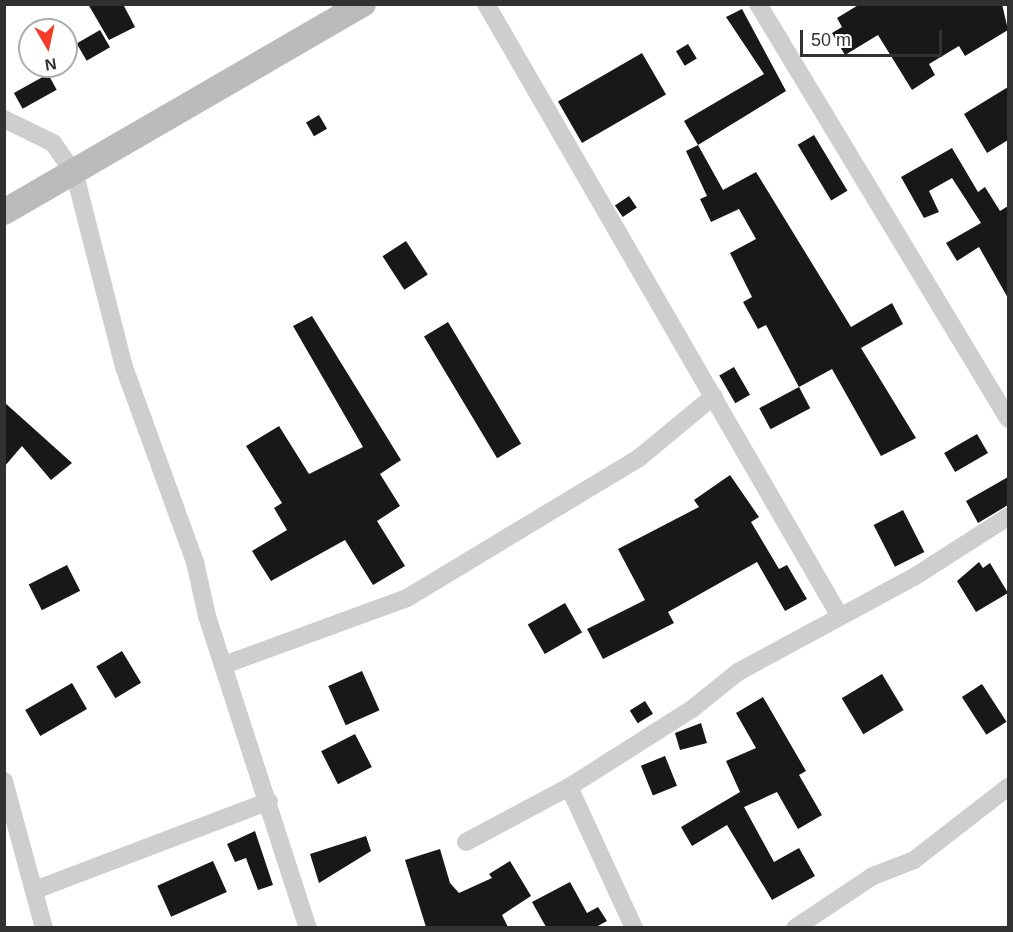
<!DOCTYPE html>
<style>
body{margin:0}
#map{position:relative;width:1013px;height:932px;overflow:hidden;background:#fff;font-family:Helvetica,sans-serif}
div>[style]{position:absolute}
.building>*{inset:0;background:#181818;transform-origin:0 0}
.street>*{height:18px;margin:-9px;padding:0 9px;transform-origin:9px;border-radius:9px;background:#cecece}
.secondary>*{height:26px;margin:-13px;padding:0 13px;transform-origin:13px;border-radius:13px;background:#bbb}
span{translate:-50% -50%;white-space:nowrap;text-align:center;line-height:1.15;-webkit-text-stroke:6px #fff;paint-order:stroke}
.frame{position:absolute;inset:0;border:6px solid #313131;pointer-events:none}
.north{position:absolute;left:18px;top:18px;width:60px;height:60px;box-sizing:border-box;background:#fff;border:2px solid #adadad;border-radius:50%;rotate:171deg;font-size:16px;font-weight:700;line-height:24px;text-align:center;color:#313131}
.north::after{content:'';display:block;margin:auto;width:21px;height:27px;background:#f23b28;clip-path:polygon(50% 0,100% 100%,50% 72%,0 100%)}
.scale{position:absolute;left:800px;top:30px;width:142px;height:27px;box-sizing:border-box;border:3px solid #313131;border-top:0;padding-left:8px;font-size:18px;line-height:21px;white-space:nowrap;color:#313131;-webkit-text-stroke:4px #fff;paint-order:stroke}
</style>
<div id="map">
<div class="building">
<div style="clip-path:polygon(88px 4px,123px 4px,135px 27px,109px 40px)"></div>
<div style="clip-path:polygon(860px 4px,1002px 4px,1008px 30px,965px 56px,959px 46px,929px 64px,935px 75px,912px 90px,878px 35px,845px 55px,832px 33px,842px 27px,837px 18px)"></div>
<div style="clip-path:polygon(742px 9px,786px 91px,698px 145px,723px 190px,756px 172px,851px 327px,892px 303px,903px 324px,861px 348px,916px 438px,881px 456px,832px 369px,799px 387px,766px 325px,758px 329px,743px 302px,752px 297px,730px 253px,756px 239px,739px 209px,711px 222px,700px 199px,707px 196px,686px 151px,698px 145px,684px 121px,764px 74px,726px 17px)"></div>
<div style="left:100px;top:30px;width:20px;height:27px;rotate:60deg"></div>
<div style="left:688px;top:44px;width:17px;height:14px;rotate:59deg"></div>
<div style="left:642px;top:53px;width:48px;height:97px;rotate:60deg"></div>
<div style="left:48px;top:74px;width:18px;height:39px;rotate:61deg"></div>
<div style="clip-path:polygon(1008px 87px,1008px 140px,987px 153px,964px 114px)"></div>
<div style="left:319px;top:115px;width:16px;height:15px;rotate:60deg"></div>
<div style="left:814px;top:135px;width:65px;height:19px;rotate:59deg"></div>
<div style="clip-path:polygon(952px 148px,978px 192px,985px 187px,1000px 211px,1008px 206px,1008px 298px,979px 247px,957px 261px,946px 243px,981px 223px,952px 178px,929px 191px,939px 212px,924px 218px,901px 177px)"></div>
<div style="left:629px;top:196px;width:14px;height:17px;rotate:56deg"></div>
<div style="left:406px;top:241px;width:40px;height:28px;rotate:57deg"></div>
<div style="clip-path:polygon(312px 316px,401px 460px,380px 474px,400px 506px,377px 521px,405px 566px,373px 585px,345px 540px,271px 581px,252px 551px,287px 530px,274px 508px,282px 503px,246px 446px,279px 426px,309px 474px,363px 447px,293px 326px)"></div>
<div style="left:448px;top:322px;width:142px;height:28px;rotate:59deg"></div>
<div style="left:734px;top:367px;width:32px;height:17px;rotate:60deg"></div>
<div style="left:799px;top:387px;width:24px;height:45px;rotate:62deg"></div>
<div style="clip-path:polygon(4px 402px,72px 463px,51px 480px,22px 446px,4px 467px)"></div>
<div style="left:977px;top:434px;width:22px;height:38px;rotate:60deg"></div>
<div style="clip-path:polygon(730px 475px,759px 517px,751px 522px,779px 569px,787px 565px,807px 599px,785px 611px,757px 562px,668px 612px,674px 623px,603px 659px,587px 629px,645px 600px,618px 549px,699px 507px,694px 500px)"></div>
<div style="clip-path:polygon(1008px 477px,1008px 505px,978px 523px,966px 501px)"></div>
<div style="left:903px;top:510px;width:47px;height:33px;rotate:63deg"></div>
<div style="clip-path:polygon(979px 562px,983px 568px,990px 563px,1008px 593px,976px 612px,957px 581px)"></div>
<div style="left:67px;top:565px;width:29px;height:43px;rotate:63deg"></div>
<div style="left:565px;top:603px;width:34px;height:43px;rotate:60deg"></div>
<div style="left:122px;top:651px;width:37px;height:30px;rotate:59deg"></div>
<div style="left:362px;top:671px;width:43px;height:37px;rotate:66deg"></div>
<div style="left:882px;top:674px;width:42px;height:47px;rotate:59deg"></div>
<div style="left:72px;top:683px;width:30px;height:54px;rotate:60deg"></div>
<div style="left:982px;top:684px;width:45px;height:24px;rotate:57deg"></div>
<div style="clip-path:polygon(763px 697px,806px 771px,799px 775px,822px 815px,798px 829px,777px 792px,744px 807px,774px 862px,799px 848px,815px 876px,772px 900px,727px 825px,692px 846px,681px 827px,740px 792px,726px 761px,756px 748px,736px 713px)"></div>
<div style="left:645px;top:701px;width:15px;height:18px;rotate:58deg"></div>
<div style="clip-path:polygon(701px 723px,707px 743px,680px 750px,675px 733px)"></div>
<div style="left:355px;top:734px;width:37px;height:38px;rotate:63deg"></div>
<div style="left:665px;top:756px;width:32px;height:26px;rotate:68deg"></div>
<div style="clip-path:polygon(255px 831px,273px 885px,258px 890px,246px 858px,235px 862px,227px 844px)"></div>
<div style="clip-path:polygon(366px 836px,371px 851px,319px 883px,310px 854px)"></div>
<div style="clip-path:polygon(440px 849px,450px 883px,459px 893px,492px 878px,489px 874px,510px 861px,531px 896px,502px 915px,508px 927px,426px 927px,405px 860px)"></div>
<div style="left:213px;top:861px;width:34px;height:61px;rotate:66deg"></div>
<div style="clip-path:polygon(570px 882px,587px 913px,598px 907px,607px 921px,596px 927px,546px 927px,532px 902px)"></div>
</div>
<div class="street">
<div style="left:486px;top:4px;width:706px;rotate:59.98deg"></div>
<div style="left:758px;top:4px;width:484px;rotate:58.9deg"></div>
<div style="left:4px;top:119px;width:55px;rotate:26.1deg"></div>
<div style="left:53px;top:143px;width:39px;rotate:55deg"></div>
<div style="left:75px;top:175px;width:198px;rotate:75.7deg"></div>
<div style="left:124px;top:367px;width:208px;rotate:70deg"></div>
<div style="left:195px;top:562px;width:55px;rotate:77.5deg"></div>
<div style="left:207px;top:616px;width:328px;rotate:72.1deg"></div>
<div style="left:224px;top:665px;width:195px;rotate:-20.1deg"></div>
<div style="left:407px;top:598px;width:271px;rotate:-31.1deg"></div>
<div style="left:639px;top:458px;width:97px;rotate:-39.6deg"></div>
<div style="left:4px;top:781px;width:152px;rotate:74.8deg"></div>
<div style="left:466px;top:842px;width:117px;rotate:-28.1deg"></div>
<div style="left:35px;top:890px;width:250px;rotate:-20.8deg"></div>
<div style="left:634px;top:928px;width:155px;rotate:-114.7deg"></div>
<div style="left:569px;top:787px;width:146px;rotate:-32.4deg"></div>
<div style="left:692px;top:709px;width:59px;rotate:-38.8deg"></div>
<div style="left:738px;top:672px;width:200px;rotate:-28.4deg"></div>
<div style="left:914px;top:577px;width:112px;rotate:-32.6deg"></div>
<div style="left:795px;top:928px;width:94px;rotate:-33.7deg"></div>
<div style="left:873px;top:876px;width:44px;rotate:-21.3deg"></div>
<div style="left:914px;top:860px;width:119px;rotate:-37.8deg"></div>
</div>
<div class="secondary">
<div style="left:4px;top:212px;width:415px;rotate:-30.1deg"></div>
</div>
<div class="frame"></div>
<div class="north">N</div>
<div class="scale">50 m</div>
</div>
